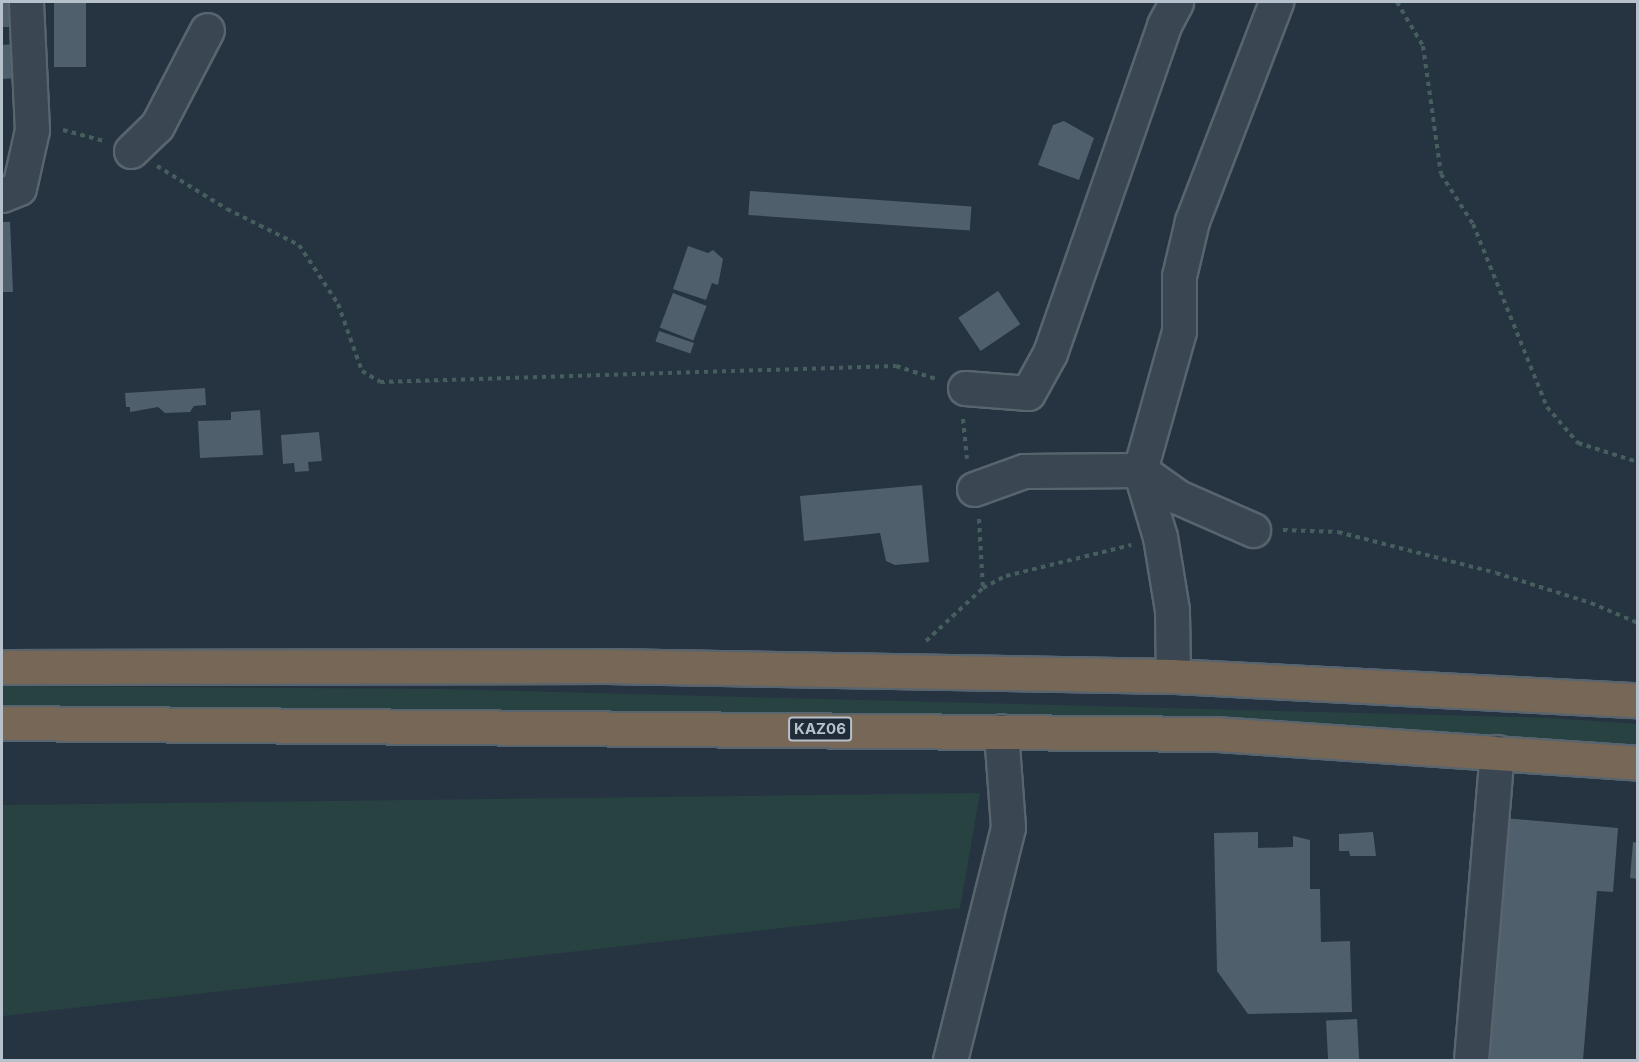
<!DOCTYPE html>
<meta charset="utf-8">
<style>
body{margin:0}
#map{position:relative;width:1639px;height:1062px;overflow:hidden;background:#263441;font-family:Inter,sans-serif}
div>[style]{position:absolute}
.green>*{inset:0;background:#284242}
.building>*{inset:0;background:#4f5f6c;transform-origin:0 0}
.path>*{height:4px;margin-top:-2px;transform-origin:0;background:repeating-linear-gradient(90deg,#465e5e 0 4.5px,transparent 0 9px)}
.roads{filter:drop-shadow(2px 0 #58646e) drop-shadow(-2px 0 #58646e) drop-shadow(0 2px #58646e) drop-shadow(0 -2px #58646e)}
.minor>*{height:33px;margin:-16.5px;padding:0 16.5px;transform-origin:16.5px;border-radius:16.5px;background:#3a4651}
.highway>*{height:33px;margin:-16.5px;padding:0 16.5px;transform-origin:16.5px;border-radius:16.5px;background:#776757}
span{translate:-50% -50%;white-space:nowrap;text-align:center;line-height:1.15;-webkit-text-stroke:5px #1f2b36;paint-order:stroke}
.shield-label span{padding:2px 4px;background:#1f2b36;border:2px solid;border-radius:4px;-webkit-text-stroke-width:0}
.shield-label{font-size:15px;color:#b7c1cb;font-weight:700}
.frame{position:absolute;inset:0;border:3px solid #b7c1cb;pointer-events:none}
</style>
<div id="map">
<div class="green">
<div style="clip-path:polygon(2px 686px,441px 689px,1550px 718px,1637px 724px,1638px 748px,2px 709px)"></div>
<div style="clip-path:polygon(980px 793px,960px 908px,2px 1016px,2px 805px)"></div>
</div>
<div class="building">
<div style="left:2px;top:2px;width:16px;height:25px"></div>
<div style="left:54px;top:2px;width:32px;height:65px"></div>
<div style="clip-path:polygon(15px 44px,18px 78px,2px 79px,2px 45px)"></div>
<div style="clip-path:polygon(1064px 121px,1094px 138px,1079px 180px,1038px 165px,1053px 125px)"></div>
<div style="left:750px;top:191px;width:222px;height:24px;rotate:4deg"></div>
<div style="clip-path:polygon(2px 222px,10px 222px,13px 292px,2px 292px)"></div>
<div style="clip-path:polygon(688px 246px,708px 253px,713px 250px,723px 259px,718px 285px,712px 283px,706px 300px,673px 289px)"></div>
<div style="left:998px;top:291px;width:40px;height:48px;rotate:56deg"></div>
<div style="left:673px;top:293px;width:36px;height:37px;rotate:21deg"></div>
<div style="left:659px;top:331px;width:37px;height:11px;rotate:19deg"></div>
<div style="clip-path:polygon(205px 388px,206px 405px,194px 406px,190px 412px,165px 413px,158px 407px,130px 412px,130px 407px,126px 407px,125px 393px)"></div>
<div style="clip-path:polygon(260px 410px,263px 455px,200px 458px,198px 421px,231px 420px,231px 412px)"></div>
<div style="clip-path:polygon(319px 432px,322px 461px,308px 462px,309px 471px,295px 472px,294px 463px,283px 464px,281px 435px)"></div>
<div style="clip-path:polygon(922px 485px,929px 562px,895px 565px,886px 561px,880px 533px,804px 541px,800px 496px)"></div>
<div style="clip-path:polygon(1493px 817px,1618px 828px,1613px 892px,1597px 891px,1583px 1060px,1489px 1060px,1503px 888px,1487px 887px)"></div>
<div style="clip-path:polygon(1258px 832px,1258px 848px,1293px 847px,1293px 836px,1310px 840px,1310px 889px,1320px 889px,1321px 942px,1350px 941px,1352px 1012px,1248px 1014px,1217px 971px,1214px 833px)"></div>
<div style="clip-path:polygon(1373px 832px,1376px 856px,1350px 856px,1349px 851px,1339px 851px,1339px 834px)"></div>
<div style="clip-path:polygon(1633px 842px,1638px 843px,1638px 879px,1630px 878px)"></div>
<div style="left:1357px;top:1019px;width:41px;height:31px;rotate:87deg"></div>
</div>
<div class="path">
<div style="left:1397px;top:2px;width:51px;rotate:59.4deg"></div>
<div style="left:1423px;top:46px;width:129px;rotate:82deg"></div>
<div style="left:1441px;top:174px;width:59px;rotate:57.4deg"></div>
<div style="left:1473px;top:224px;width:197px;rotate:68deg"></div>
<div style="left:1547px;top:407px;width:48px;rotate:49.3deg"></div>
<div style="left:1578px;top:443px;width:63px;rotate:17.6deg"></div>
<div style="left:63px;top:130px;width:42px;rotate:15deg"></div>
<div style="left:157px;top:166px;width:82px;rotate:31.6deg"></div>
<div style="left:227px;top:209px;width:80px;rotate:26.6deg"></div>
<div style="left:299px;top:245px;width:71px;rotate:56.5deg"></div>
<div style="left:338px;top:304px;width:71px;rotate:70.3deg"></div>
<div style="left:362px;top:371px;width:21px;rotate:31deg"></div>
<div style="left:380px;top:382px;width:516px;rotate:-1.78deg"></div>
<div style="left:896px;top:366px;width:42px;rotate:18deg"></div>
<div style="left:963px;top:419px;width:40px;rotate:84.3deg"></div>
<div style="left:979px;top:519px;width:69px;rotate:86.7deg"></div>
<div style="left:1283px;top:530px;width:55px;rotate:2.1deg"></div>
<div style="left:1338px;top:532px;width:163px;rotate:14.5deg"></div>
<div style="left:1496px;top:573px;width:100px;rotate:17.5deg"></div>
<div style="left:1591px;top:603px;width:51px;rotate:23.1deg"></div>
<div style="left:926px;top:641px;width:78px;rotate:-42.9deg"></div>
<div style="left:983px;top:588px;width:26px;rotate:-28deg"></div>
<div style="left:1006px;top:576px;width:129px;rotate:-13.9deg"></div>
</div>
<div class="roads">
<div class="minor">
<div style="left:131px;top:151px;width:36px;rotate:-44deg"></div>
<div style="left:157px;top:126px;width:108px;rotate:-62.5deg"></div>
<div style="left:2px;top:195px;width:18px;rotate:-22deg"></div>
<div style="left:19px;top:188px;width:59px;rotate:-77.4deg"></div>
<div style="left:32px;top:130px;width:128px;rotate:-92.7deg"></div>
<div style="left:965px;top:388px;width:63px;rotate:4.5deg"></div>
<div style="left:1028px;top:393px;width:46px;rotate:-61.2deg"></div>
<div style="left:1050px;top:353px;width:347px;rotate:-70.8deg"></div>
<div style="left:1164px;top:25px;width:26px;rotate:-62deg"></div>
<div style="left:974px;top:489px;width:53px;rotate:-19.8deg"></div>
<div style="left:1024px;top:471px;width:116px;rotate:-0.5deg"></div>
<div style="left:1140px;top:470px;width:47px;rotate:35.4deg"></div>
<div style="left:1178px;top:497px;width:82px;rotate:23.7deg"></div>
<div style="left:1173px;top:676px;width:66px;rotate:-90.9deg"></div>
<div style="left:1172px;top:610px;width:74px;rotate:-99.3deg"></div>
<div style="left:1160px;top:537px;width:70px;rotate:-106.6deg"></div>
<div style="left:1140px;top:470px;width:144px;rotate:-74.3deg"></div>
<div style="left:1179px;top:331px;width:55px;rotate:-90deg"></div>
<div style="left:1179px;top:276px;width:57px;rotate:-76.7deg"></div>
<div style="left:1192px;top:221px;width:235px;rotate:-69deg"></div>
<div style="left:950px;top:1060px;width:240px;rotate:-76deg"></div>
<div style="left:1008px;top:827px;width:96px;rotate:-94.2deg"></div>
<div style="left:1471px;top:1060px;width:309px;rotate:-85.2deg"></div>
</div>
<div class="highway">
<div style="left:2px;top:667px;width:604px;rotate:-0.09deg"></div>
<div style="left:606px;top:666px;width:567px;rotate:1.01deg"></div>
<div style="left:1173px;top:676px;width:466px;rotate:3deg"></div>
<div style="left:2px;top:723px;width:1214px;rotate:0.52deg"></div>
<div style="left:1216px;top:734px;width:423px;rotate:3.9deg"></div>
</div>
</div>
<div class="shield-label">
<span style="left:820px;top:729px">KАZ06</span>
</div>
<div class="frame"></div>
</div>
